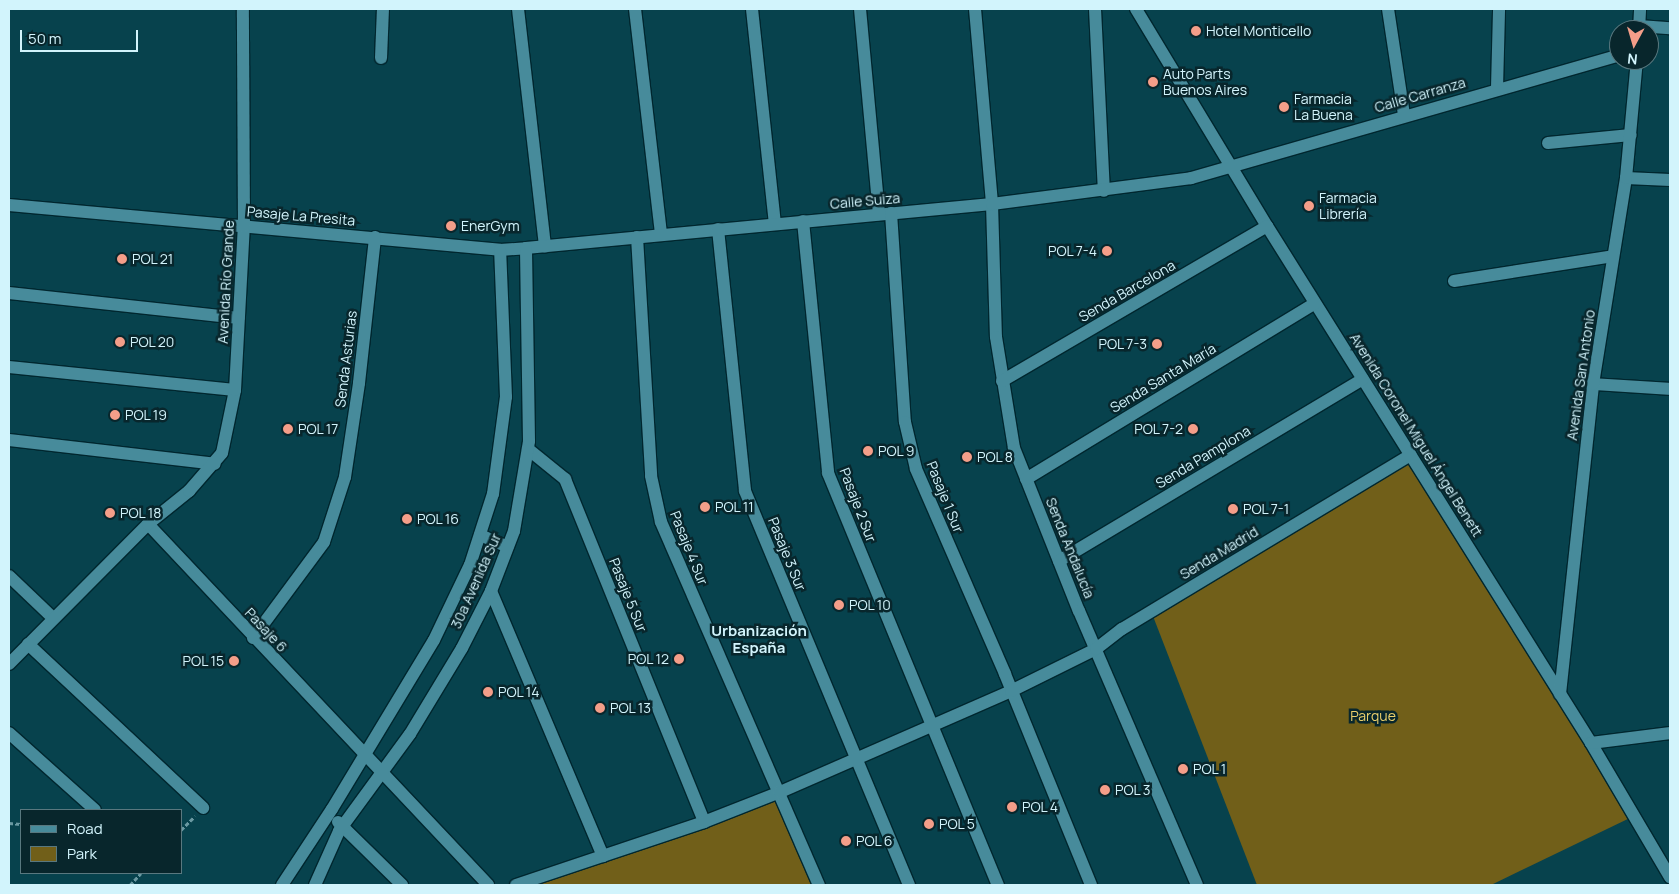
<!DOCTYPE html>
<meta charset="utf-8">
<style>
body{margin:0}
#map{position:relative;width:1679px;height:894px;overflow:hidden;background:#07424d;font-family:Manrope,sans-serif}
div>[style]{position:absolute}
.green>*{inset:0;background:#715f19}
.path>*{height:3px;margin-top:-1.5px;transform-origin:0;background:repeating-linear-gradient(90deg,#6a99a2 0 4px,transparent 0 6.5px)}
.roads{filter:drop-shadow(1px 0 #00272f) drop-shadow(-1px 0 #00272f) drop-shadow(0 1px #00272f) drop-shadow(0 -1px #00272f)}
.minor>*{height:12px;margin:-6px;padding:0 6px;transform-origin:6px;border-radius:6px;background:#478b9b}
.dots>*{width:14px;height:14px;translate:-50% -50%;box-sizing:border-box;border:2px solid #08262c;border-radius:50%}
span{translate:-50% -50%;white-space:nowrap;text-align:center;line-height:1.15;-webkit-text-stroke:5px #08262c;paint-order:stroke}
.poi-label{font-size:14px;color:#d2f4fc}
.left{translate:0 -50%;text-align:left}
.right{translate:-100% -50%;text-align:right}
.street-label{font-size:14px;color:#d2f4fc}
.park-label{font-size:14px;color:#ebd06c}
.neighbourhood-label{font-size:15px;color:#d2f4fc;font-weight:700}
.frame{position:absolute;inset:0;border:10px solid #d2f4fc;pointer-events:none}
.legend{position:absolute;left:20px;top:809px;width:162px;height:65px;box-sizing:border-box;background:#08262c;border:1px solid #59787f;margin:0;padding:6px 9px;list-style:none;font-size:15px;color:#d2f4fc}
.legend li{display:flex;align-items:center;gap:10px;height:25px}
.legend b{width:25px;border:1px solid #59787f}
.north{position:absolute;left:1609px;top:20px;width:50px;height:50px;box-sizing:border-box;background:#08262c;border:1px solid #59787f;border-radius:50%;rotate:186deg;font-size:14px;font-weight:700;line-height:20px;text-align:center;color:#d2f4fc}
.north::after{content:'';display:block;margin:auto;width:18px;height:22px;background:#f49e89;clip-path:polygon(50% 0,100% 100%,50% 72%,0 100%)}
.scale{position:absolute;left:20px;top:30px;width:118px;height:22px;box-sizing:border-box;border:2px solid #d2f4fc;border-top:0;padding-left:6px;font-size:15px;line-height:18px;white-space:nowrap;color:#d2f4fc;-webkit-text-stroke:4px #08262c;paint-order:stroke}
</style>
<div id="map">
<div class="green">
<div style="clip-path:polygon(1411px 455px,1634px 816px,1491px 885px,1257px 885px,1151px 611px)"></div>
<div style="clip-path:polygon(781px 796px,819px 885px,513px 885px)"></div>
</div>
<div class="path">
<div style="left:9px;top:823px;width:12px;rotate:5deg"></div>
<div style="left:181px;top:830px;width:20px;rotate:-45deg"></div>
<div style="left:130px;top:885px;width:16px;rotate:-47deg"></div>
</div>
<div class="roads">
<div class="minor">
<div style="left:518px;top:9px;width:239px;rotate:83.5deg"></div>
<div style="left:635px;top:9px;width:227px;rotate:83.4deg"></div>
<div style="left:752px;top:9px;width:216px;rotate:83.9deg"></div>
<div style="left:860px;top:9px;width:206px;rotate:84.7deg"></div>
<div style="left:975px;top:9px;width:196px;rotate:85deg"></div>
<div style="left:992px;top:204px;width:133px;rotate:88.3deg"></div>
<div style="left:996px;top:337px;width:112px;rotate:80.8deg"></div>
<div style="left:1014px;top:448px;width:175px;rotate:68.3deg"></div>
<div style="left:1079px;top:611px;width:298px;rotate:66.7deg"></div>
<div style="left:1095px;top:9px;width:182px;rotate:87.2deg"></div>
<div style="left:1136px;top:9px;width:253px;rotate:58.9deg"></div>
<div style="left:1267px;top:226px;width:610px;rotate:57.92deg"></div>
<div style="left:1591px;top:743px;width:156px;rotate:59.5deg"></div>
<div style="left:1388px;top:9px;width:107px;rotate:81.4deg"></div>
<div style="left:1639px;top:26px;width:31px;rotate:4deg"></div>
<div style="left:1639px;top:30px;width:21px;rotate:-87deg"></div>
<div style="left:381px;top:58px;width:49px;rotate:-87.7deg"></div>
<div style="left:1497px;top:88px;width:79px;rotate:-88.5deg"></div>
<div style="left:1548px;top:143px;width:83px;rotate:-5.5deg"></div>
<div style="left:1626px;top:178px;width:44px;rotate:2.6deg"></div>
<div style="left:9px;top:205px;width:493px;rotate:5.2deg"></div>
<div style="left:500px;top:250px;width:26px;rotate:-4deg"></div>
<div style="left:526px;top:248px;width:468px;rotate:-5.4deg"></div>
<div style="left:992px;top:204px;width:201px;rotate:-7.4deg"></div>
<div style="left:1191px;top:178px;width:445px;rotate:-16deg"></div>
<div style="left:891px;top:213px;width:209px;rotate:86.2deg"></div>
<div style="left:905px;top:422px;width:48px;rotate:76.8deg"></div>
<div style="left:916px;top:469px;width:223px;rotate:66.5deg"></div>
<div style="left:1005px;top:674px;width:228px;rotate:67.8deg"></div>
<div style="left:803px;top:221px;width:253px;rotate:84.3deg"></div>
<div style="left:828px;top:473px;width:446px;rotate:67.6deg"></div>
<div style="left:718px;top:229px;width:263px;rotate:84.1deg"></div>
<div style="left:745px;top:491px;width:427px;rotate:67.4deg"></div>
<div style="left:637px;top:237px;width:239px;rotate:86.6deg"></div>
<div style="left:651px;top:476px;width:47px;rotate:77.7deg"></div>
<div style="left:661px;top:522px;width:396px;rotate:66.5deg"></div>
<div style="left:1454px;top:281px;width:161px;rotate:-8.9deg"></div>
<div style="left:9px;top:293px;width:231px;rotate:6.2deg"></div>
<div style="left:9px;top:367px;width:227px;rotate:5.8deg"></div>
<div style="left:1002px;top:381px;width:307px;rotate:-30.3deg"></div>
<div style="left:1593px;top:384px;width:77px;rotate:3.7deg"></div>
<div style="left:9px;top:440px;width:207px;rotate:6.6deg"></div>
<div style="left:528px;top:449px;width:48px;rotate:39deg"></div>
<div style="left:565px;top:479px;width:370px;rotate:67.9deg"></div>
<div style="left:1026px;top:479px;width:338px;rotate:-31.3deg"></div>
<div style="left:148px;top:524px;width:496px;rotate:46.7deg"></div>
<div style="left:480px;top:535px;width:30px;rotate:23deg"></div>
<div style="left:1059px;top:561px;width:354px;rotate:-30.9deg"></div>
<div style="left:9px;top:576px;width:59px;rotate:43.6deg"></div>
<div style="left:491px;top:591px;width:288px;rotate:67.1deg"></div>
<div style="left:253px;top:638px;width:119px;rotate:-53.5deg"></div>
<div style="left:324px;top:542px;width:68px;rotate:-72.1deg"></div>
<div style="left:345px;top:477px;width:95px;rotate:-81.5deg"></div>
<div style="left:359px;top:383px;width:147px;rotate:-83.7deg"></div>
<div style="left:28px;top:644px;width:240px;rotate:43.1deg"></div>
<div style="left:9px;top:664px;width:197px;rotate:-45.2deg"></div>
<div style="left:148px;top:524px;width:53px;rotate:-38.8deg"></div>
<div style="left:189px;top:491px;width:50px;rotate:-49deg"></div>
<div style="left:222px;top:453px;width:64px;rotate:-78.3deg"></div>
<div style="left:235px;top:390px;width:164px;rotate:-86.9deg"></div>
<div style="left:244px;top:226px;width:217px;rotate:-90.3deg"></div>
<div style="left:1560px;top:694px;width:312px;rotate:-83.9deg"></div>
<div style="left:1593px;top:384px;width:209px;rotate:-80.9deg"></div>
<div style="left:1626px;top:178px;width:119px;rotate:-84.7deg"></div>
<div style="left:9px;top:733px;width:115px;rotate:41.8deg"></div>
<div style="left:1591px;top:743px;width:80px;rotate:-7.2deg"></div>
<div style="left:338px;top:822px;width:90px;rotate:44.5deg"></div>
<div style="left:282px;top:885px;width:91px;rotate:-56.7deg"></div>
<div style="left:332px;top:809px;width:197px;rotate:-58.9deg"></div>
<div style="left:434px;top:640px;width:83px;rotate:-64.4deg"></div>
<div style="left:470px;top:565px;width:75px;rotate:-72.1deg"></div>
<div style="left:493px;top:494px;width:98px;rotate:-82.4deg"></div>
<div style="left:506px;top:397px;width:147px;rotate:-92.3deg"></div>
<div style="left:315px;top:885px;width:59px;rotate:-66deg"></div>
<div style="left:339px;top:831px;width:120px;rotate:-53.8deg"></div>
<div style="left:410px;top:734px;width:100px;rotate:-58.8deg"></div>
<div style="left:462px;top:648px;width:64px;rotate:-63deg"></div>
<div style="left:491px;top:591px;width:64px;rotate:-69deg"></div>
<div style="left:514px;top:531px;width:91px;rotate:-80.5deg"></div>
<div style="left:529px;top:441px;width:193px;rotate:-90.9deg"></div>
<div style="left:516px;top:885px;width:198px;rotate:-18.5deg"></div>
<div style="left:704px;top:822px;width:82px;rotate:-21.5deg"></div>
<div style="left:780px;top:792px;width:252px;rotate:-23.6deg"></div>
<div style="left:1011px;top:691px;width:95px;rotate:-26.3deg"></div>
<div style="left:1096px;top:649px;width:33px;rotate:-38deg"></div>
<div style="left:1122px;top:629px;width:337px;rotate:-31.1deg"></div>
</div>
</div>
<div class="dots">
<div style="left:1196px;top:31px;background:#f49e89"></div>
<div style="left:1153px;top:82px;background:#f49e89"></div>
<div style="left:1284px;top:107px;background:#f49e89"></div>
<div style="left:1309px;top:206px;background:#f49e89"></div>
<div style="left:451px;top:226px;background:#f49e89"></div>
<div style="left:1107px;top:251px;background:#f49e89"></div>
<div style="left:122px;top:259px;background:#f49e89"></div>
<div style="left:120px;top:342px;background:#f49e89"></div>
<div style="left:1157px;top:344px;background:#f49e89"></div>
<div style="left:115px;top:415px;background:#f49e89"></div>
<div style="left:288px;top:429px;background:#f49e89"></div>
<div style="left:1193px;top:429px;background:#f49e89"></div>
<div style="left:868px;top:451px;background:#f49e89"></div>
<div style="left:967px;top:457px;background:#f49e89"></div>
<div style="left:705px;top:507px;background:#f49e89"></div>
<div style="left:1233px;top:509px;background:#f49e89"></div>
<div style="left:110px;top:513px;background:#f49e89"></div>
<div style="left:407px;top:519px;background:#f49e89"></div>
<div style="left:839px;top:605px;background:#f49e89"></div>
<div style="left:679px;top:659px;background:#f49e89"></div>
<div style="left:234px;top:661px;background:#f49e89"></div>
<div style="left:488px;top:692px;background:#f49e89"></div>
<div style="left:600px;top:708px;background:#f49e89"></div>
<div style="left:1183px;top:769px;background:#f49e89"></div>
<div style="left:1105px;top:790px;background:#f49e89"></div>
<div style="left:1012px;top:807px;background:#f49e89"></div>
<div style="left:929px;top:824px;background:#f49e89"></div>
<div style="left:846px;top:841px;background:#f49e89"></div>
</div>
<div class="poi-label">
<span class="left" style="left:1206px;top:31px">Hotel Monticello</span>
<span class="left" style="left:1163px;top:82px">Auto Parts<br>Buenos Aires</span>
<span class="left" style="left:1294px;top:107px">Farmacia<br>La Buena</span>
<span class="left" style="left:1319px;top:206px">Farmacia<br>Librería</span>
<span class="left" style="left:461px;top:226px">EnerGym</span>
<span class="right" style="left:1097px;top:251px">POL 7-4</span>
<span class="left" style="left:132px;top:259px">POL 21</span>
<span class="left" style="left:130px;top:342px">POL 20</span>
<span class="right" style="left:1147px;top:344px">POL 7-3</span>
<span class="left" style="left:125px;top:415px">POL 19</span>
<span class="left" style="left:298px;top:429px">POL 17</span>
<span class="right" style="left:1183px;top:429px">POL 7-2</span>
<span class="left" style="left:878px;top:451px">POL 9</span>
<span class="left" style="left:977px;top:457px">POL 8</span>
<span class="left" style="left:715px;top:507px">POL 11</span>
<span class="left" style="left:1243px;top:509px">POL 7-1</span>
<span class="left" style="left:120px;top:513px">POL 18</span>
<span class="left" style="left:417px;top:519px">POL 16</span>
<span class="left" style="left:849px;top:605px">POL 10</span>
<span class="right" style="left:669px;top:659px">POL 12</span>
<span class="right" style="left:224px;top:661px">POL 15</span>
<span class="left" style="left:498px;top:692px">POL 14</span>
<span class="left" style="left:610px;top:708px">POL 13</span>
<span class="left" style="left:1193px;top:769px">POL 1</span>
<span class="left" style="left:1115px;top:790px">POL 3</span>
<span class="left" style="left:1022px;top:807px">POL 4</span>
<span class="left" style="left:939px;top:824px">POL 5</span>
<span class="left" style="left:856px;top:841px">POL 6</span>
</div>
<div class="street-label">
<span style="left:1420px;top:95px;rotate:-16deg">Calle Carranza</span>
<span style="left:865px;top:201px;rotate:-5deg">Calle Suiza</span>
<span style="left:301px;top:216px;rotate:5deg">Pasaje La Presita</span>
<span style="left:226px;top:282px;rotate:-87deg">Avenida Río Grande</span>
<span style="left:1127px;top:291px;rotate:-30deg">Senda Barcelona</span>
<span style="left:346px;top:359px;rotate:-83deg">Senda Asturias</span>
<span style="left:1581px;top:375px;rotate:-82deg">Avenida San Antonio</span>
<span style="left:1163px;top:378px;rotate:-31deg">Senda Santa María</span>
<span style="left:1416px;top:435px;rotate:58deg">Avenida Coronel Miguel Ángel Benett</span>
<span style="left:1203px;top:457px;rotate:-31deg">Senda Pamplona</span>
<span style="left:945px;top:497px;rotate:68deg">Pasaje 1 Sur</span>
<span style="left:858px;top:505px;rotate:69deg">Pasaje 2 Sur</span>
<span style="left:689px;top:548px;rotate:68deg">Pasaje 4 Sur</span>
<span style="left:1070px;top:548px;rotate:68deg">Senda Andalucía</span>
<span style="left:1219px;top:553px;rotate:-31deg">Senda Madrid</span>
<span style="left:787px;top:554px;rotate:68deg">Pasaje 3 Sur</span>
<span style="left:476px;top:581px;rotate:-66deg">30a Avenida Sur</span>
<span style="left:628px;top:595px;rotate:68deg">Pasaje 5 Sur</span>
<span style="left:266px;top:630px;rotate:47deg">Pasaje 6</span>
</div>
<div class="park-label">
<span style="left:1373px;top:716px">Parque</span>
</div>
<div class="neighbourhood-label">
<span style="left:759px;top:639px">Urbanización<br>España</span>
</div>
<div class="frame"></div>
<ul class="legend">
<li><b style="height:6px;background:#478b9b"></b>Road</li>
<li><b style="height:14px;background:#715f19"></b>Park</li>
</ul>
<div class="north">N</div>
<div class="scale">50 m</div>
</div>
